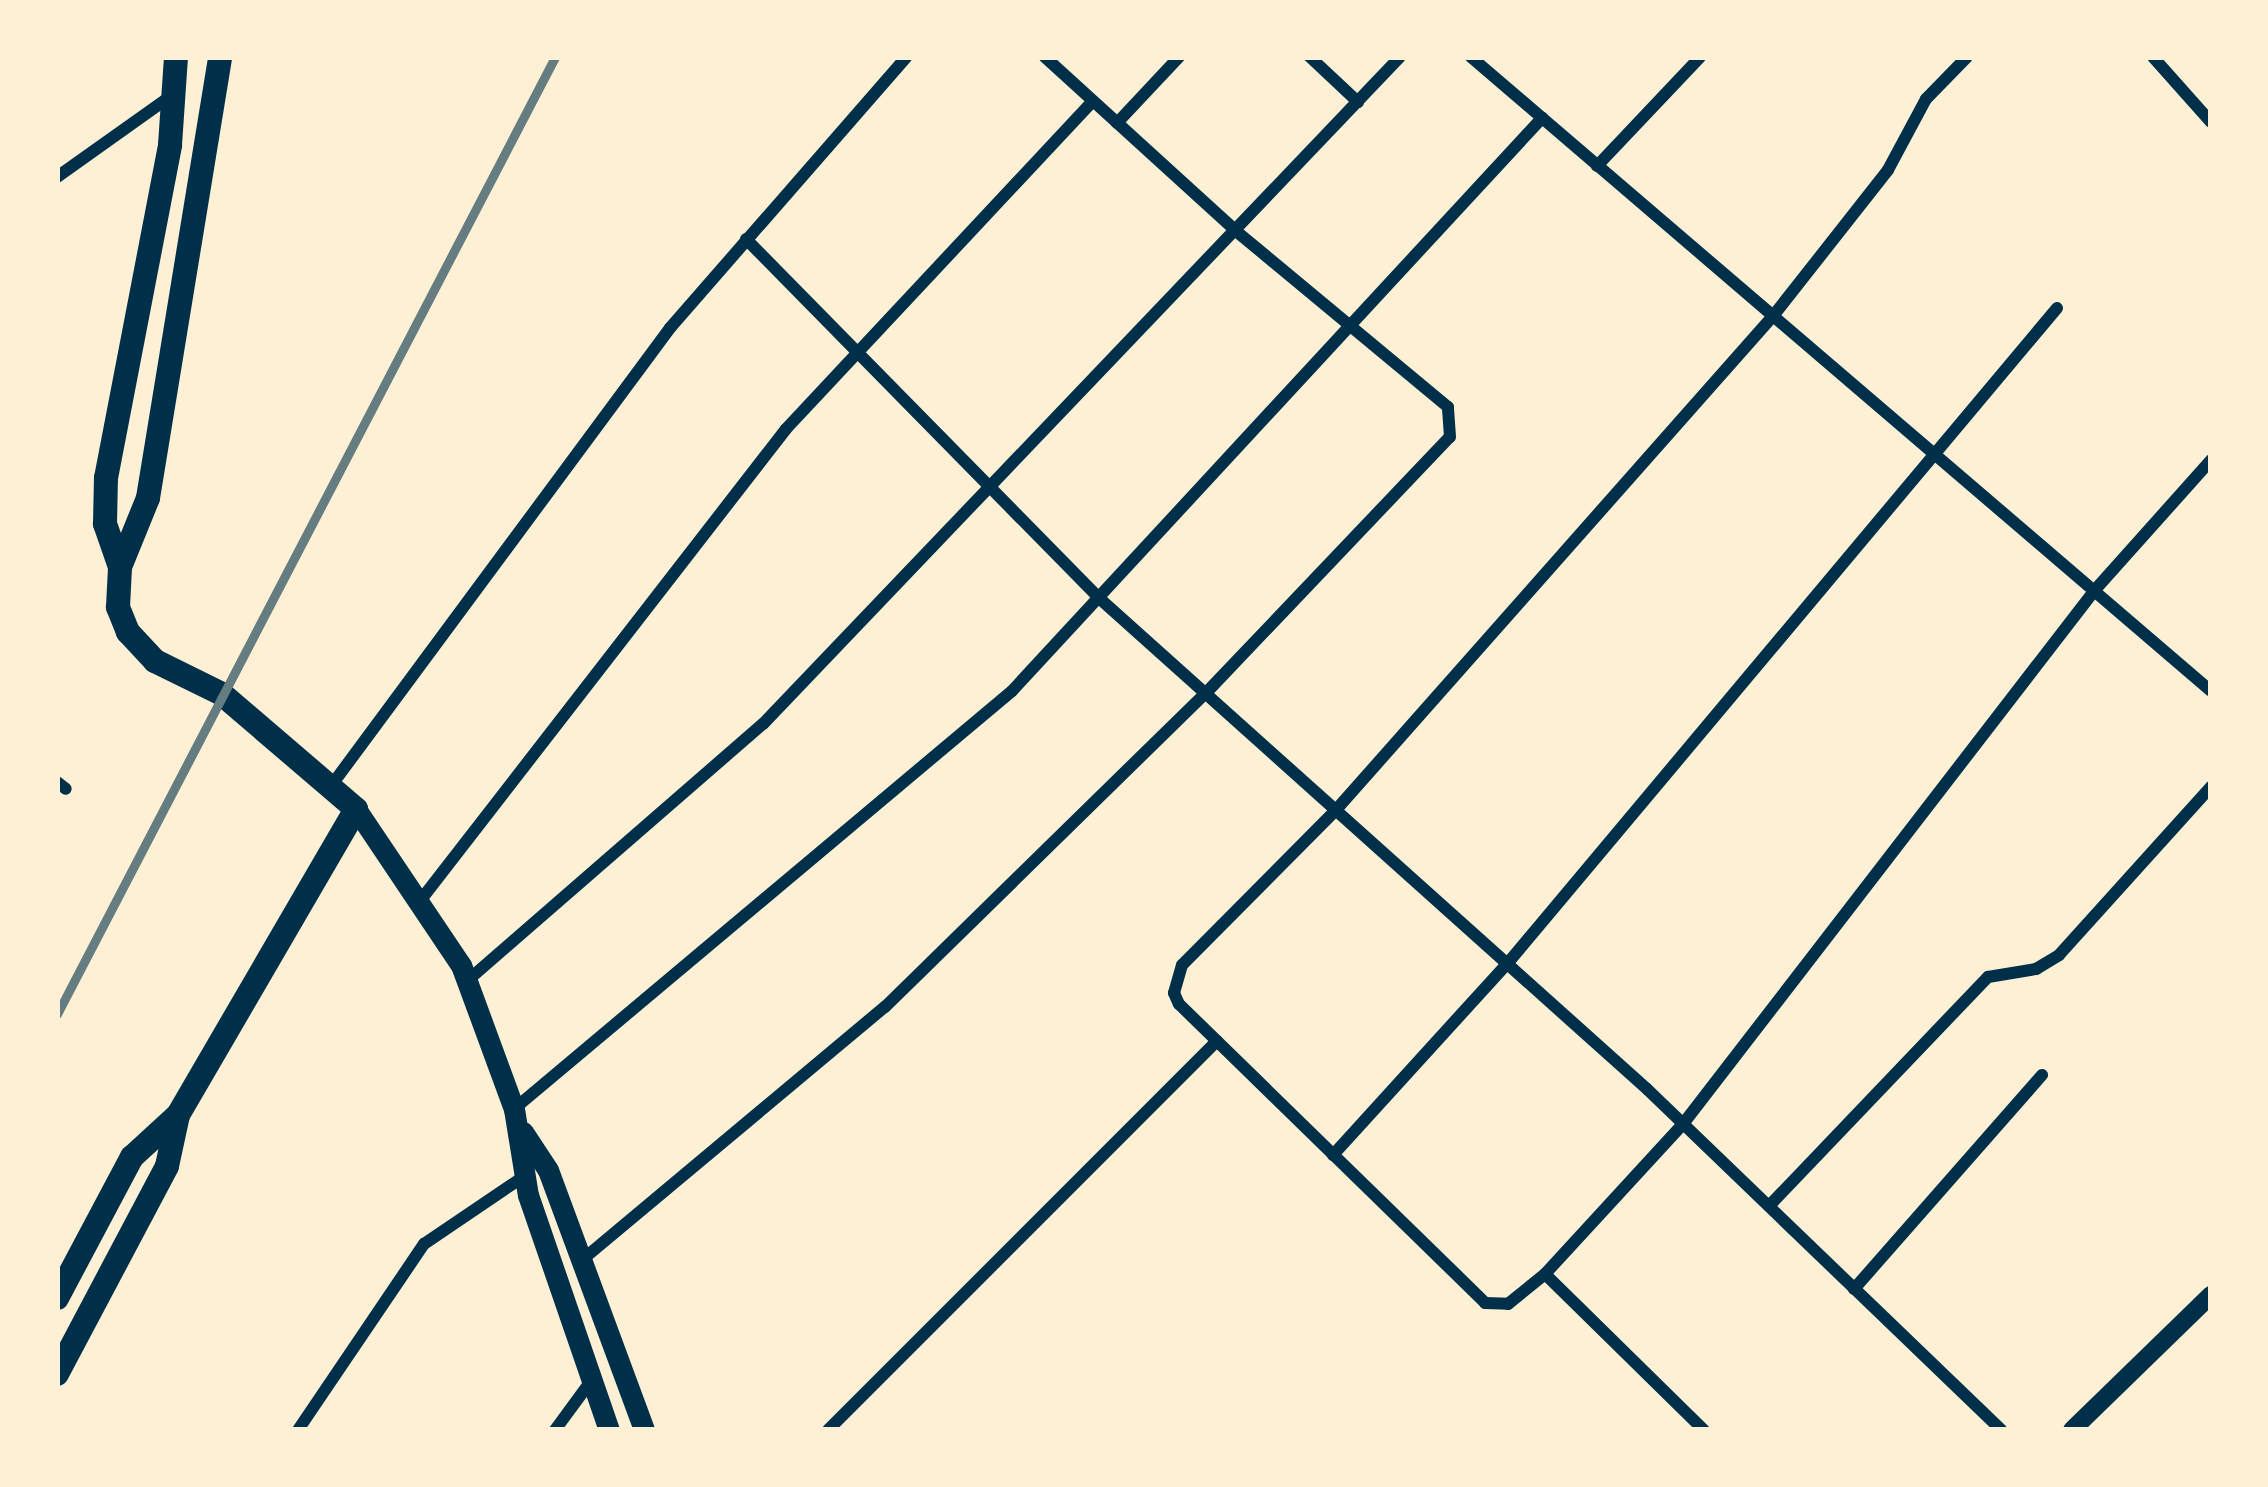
<!DOCTYPE html>
<style>
body{margin:0}
#map{position:relative;width:2268px;height:1487px;overflow:hidden;background:#fdf0d5;font-family:Karla,sans-serif}
div>[style]{position:absolute}
.minor>*{height:12px;margin:-6px;padding:0 6px;transform-origin:6px;border-radius:6px;background:#003049}
.tertiary>*{height:18px;margin:-9px;padding:0 9px;transform-origin:9px;border-radius:9px;background:#003049}
.secondary>*{height:21px;margin:-10.5px;padding:0 10.5px;transform-origin:10.5px;border-radius:10.5px;background:#003049}
.primary>*{height:24px;margin:-12px;padding:0 12px;transform-origin:12px;border-radius:12px;background:#003049}
.rail>*{height:9px;margin:-4.5px;padding:0 4.5px;transform-origin:4.5px;border-radius:4.5px;background:#657d81}
span{translate:-50% -50%;white-space:nowrap;text-align:center;line-height:1.15;-webkit-text-stroke:12px #fdf0d5;paint-order:stroke}
.frame{position:absolute;inset:0;border:60px solid #fdf0d5;pointer-events:none}
</style>
<div id="map">
<div class="minor">
<div style="left:1310px;top:57px;width:66px;rotate:43.2deg"></div>
<div style="left:1471px;top:57px;width:974px;rotate:40.59deg"></div>
<div style="left:1967px;top:57px;width:59px;rotate:134.3deg"></div>
<div style="left:1926px;top:99px;width:81px;rotate:118.2deg"></div>
<div style="left:1888px;top:170px;width:186px;rotate:128.2deg"></div>
<div style="left:1773px;top:316px;width:661px;rotate:131.5deg"></div>
<div style="left:1335px;top:811px;width:217px;rotate:134.8deg"></div>
<div style="left:1182px;top:965px;width:29px;rotate:106deg"></div>
<div style="left:1174px;top:993px;width:12px;rotate:66deg"></div>
<div style="left:1179px;top:1004px;width:428px;rotate:44.3deg"></div>
<div style="left:1485px;top:1303px;width:23px;rotate:2deg"></div>
<div style="left:1508px;top:1304px;width:48px;rotate:-39deg"></div>
<div style="left:1545px;top:1274px;width:204px;rotate:-47.4deg"></div>
<div style="left:1683px;top:1124px;width:673px;rotate:-52.36deg"></div>
<div style="left:2094px;top:591px;width:176px;rotate:-48.2deg"></div>
<div style="left:2153px;top:57px;width:87px;rotate:48.3deg"></div>
<div style="left:1117px;top:123px;width:91px;rotate:-46.8deg"></div>
<div style="left:1597px;top:166px;width:150px;rotate:-46.6deg"></div>
<div style="left:57px;top:177px;width:143px;rotate:-35.4deg"></div>
<div style="left:746px;top:239px;width:503px;rotate:45.48deg"></div>
<div style="left:1099px;top:598px;width:736px;rotate:41.86deg"></div>
<div style="left:1647px;top:1089px;width:492px;rotate:43.9deg"></div>
<div style="left:57px;top:782px;width:11px;rotate:38deg"></div>
<div style="left:331px;top:786px;width:570px;rotate:-53.49deg"></div>
<div style="left:670px;top:328px;width:359px;rotate:-48.9deg"></div>
<div style="left:420px;top:901px;width:597px;rotate:-52.21deg"></div>
<div style="left:786px;top:429px;width:449px;rotate:-46.9deg"></div>
<div style="left:467px;top:981px;width:392px;rotate:-41deg"></div>
<div style="left:763px;top:724px;width:922px;rotate:-46.32deg"></div>
<div style="left:514px;top:1109px;width:650px;rotate:-40.01deg"></div>
<div style="left:1012px;top:691px;width:781px;rotate:-47.23deg"></div>
<div style="left:1333px;top:1155px;width:258px;rotate:-47.7deg"></div>
<div style="left:1507px;top:964px;width:856px;rotate:-50.02deg"></div>
<div style="left:1769px;top:1206px;width:317px;rotate:-46.3deg"></div>
<div style="left:1988px;top:977px;width:49px;rotate:-9.5deg"></div>
<div style="left:2036px;top:969px;width:27px;rotate:-31deg"></div>
<div style="left:2059px;top:955px;width:227px;rotate:-47.9deg"></div>
<div style="left:582px;top:1260px;width:395px;rotate:-39.9deg"></div>
<div style="left:885px;top:1007px;width:446px;rotate:-44.4deg"></div>
<div style="left:1204px;top:695px;width:356px;rotate:-46.4deg"></div>
<div style="left:1450px;top:437px;width:30px;rotate:-94deg"></div>
<div style="left:1448px;top:407px;width:277px;rotate:-140.3deg"></div>
<div style="left:1235px;top:230px;width:257px;rotate:-137.7deg"></div>
<div style="left:1545px;top:1274px;width:223px;rotate:44.5deg"></div>
<div style="left:1854px;top:1289px;width:285px;rotate:-48.7deg"></div>
<div style="left:298px;top:1430px;width:225px;rotate:-55.9deg"></div>
<div style="left:424px;top:1244px;width:120px;rotate:-34.1deg"></div>
<div style="left:555px;top:1430px;width:61px;rotate:-53.7deg"></div>
<div style="left:828px;top:1430px;width:550px;rotate:-45deg"></div>
</div>
<div class="tertiary">
<div style="left:2072px;top:1430px;width:194px;rotate:-44.2deg"></div>
</div>
<div class="secondary">
<div style="left:356px;top:809px;width:188px;rotate:56.1deg"></div>
<div style="left:461px;top:965px;width:153px;rotate:69.8deg"></div>
<div style="left:514px;top:1109px;width:87px;rotate:80.8deg"></div>
<div style="left:528px;top:1195px;width:249px;rotate:71deg"></div>
<div style="left:523px;top:1132px;width:45px;rotate:56.7deg"></div>
<div style="left:548px;top:1170px;width:277px;rotate:69.7deg"></div>
</div>
<div class="primary">
<div style="left:120px;top:567px;width:46px;rotate:-109.2deg"></div>
<div style="left:105px;top:524px;width:46px;rotate:-88.8deg"></div>
<div style="left:106px;top:478px;width:339px;rotate:-79.1deg"></div>
<div style="left:170px;top:145px;width:88px;rotate:-86.1deg"></div>
<div style="left:57px;top:1298px;width:160px;rotate:-62deg"></div>
<div style="left:132px;top:1157px;width:62px;rotate:-42.4deg"></div>
<div style="left:178px;top:1115px;width:354px;rotate:-59.8deg"></div>
<div style="left:356px;top:809px;width:177px;rotate:-139.4deg"></div>
<div style="left:222px;top:694px;width:75px;rotate:-153.8deg"></div>
<div style="left:155px;top:661px;width:40px;rotate:-133deg"></div>
<div style="left:128px;top:632px;width:27px;rotate:-112deg"></div>
<div style="left:118px;top:607px;width:40px;rotate:-87.1deg"></div>
<div style="left:120px;top:567px;width:74px;rotate:-67.9deg"></div>
<div style="left:148px;top:498px;width:447px;rotate:-80.7deg"></div>
<div style="left:57px;top:1374px;width:235px;rotate:-62.1deg"></div>
<div style="left:167px;top:1166px;width:52px;rotate:-77.8deg"></div>
</div>
<div class="rail">
<div style="left:57px;top:1014px;width:1079px;rotate:-62.51deg"></div>
</div>
<div class="frame"></div>
</div>
